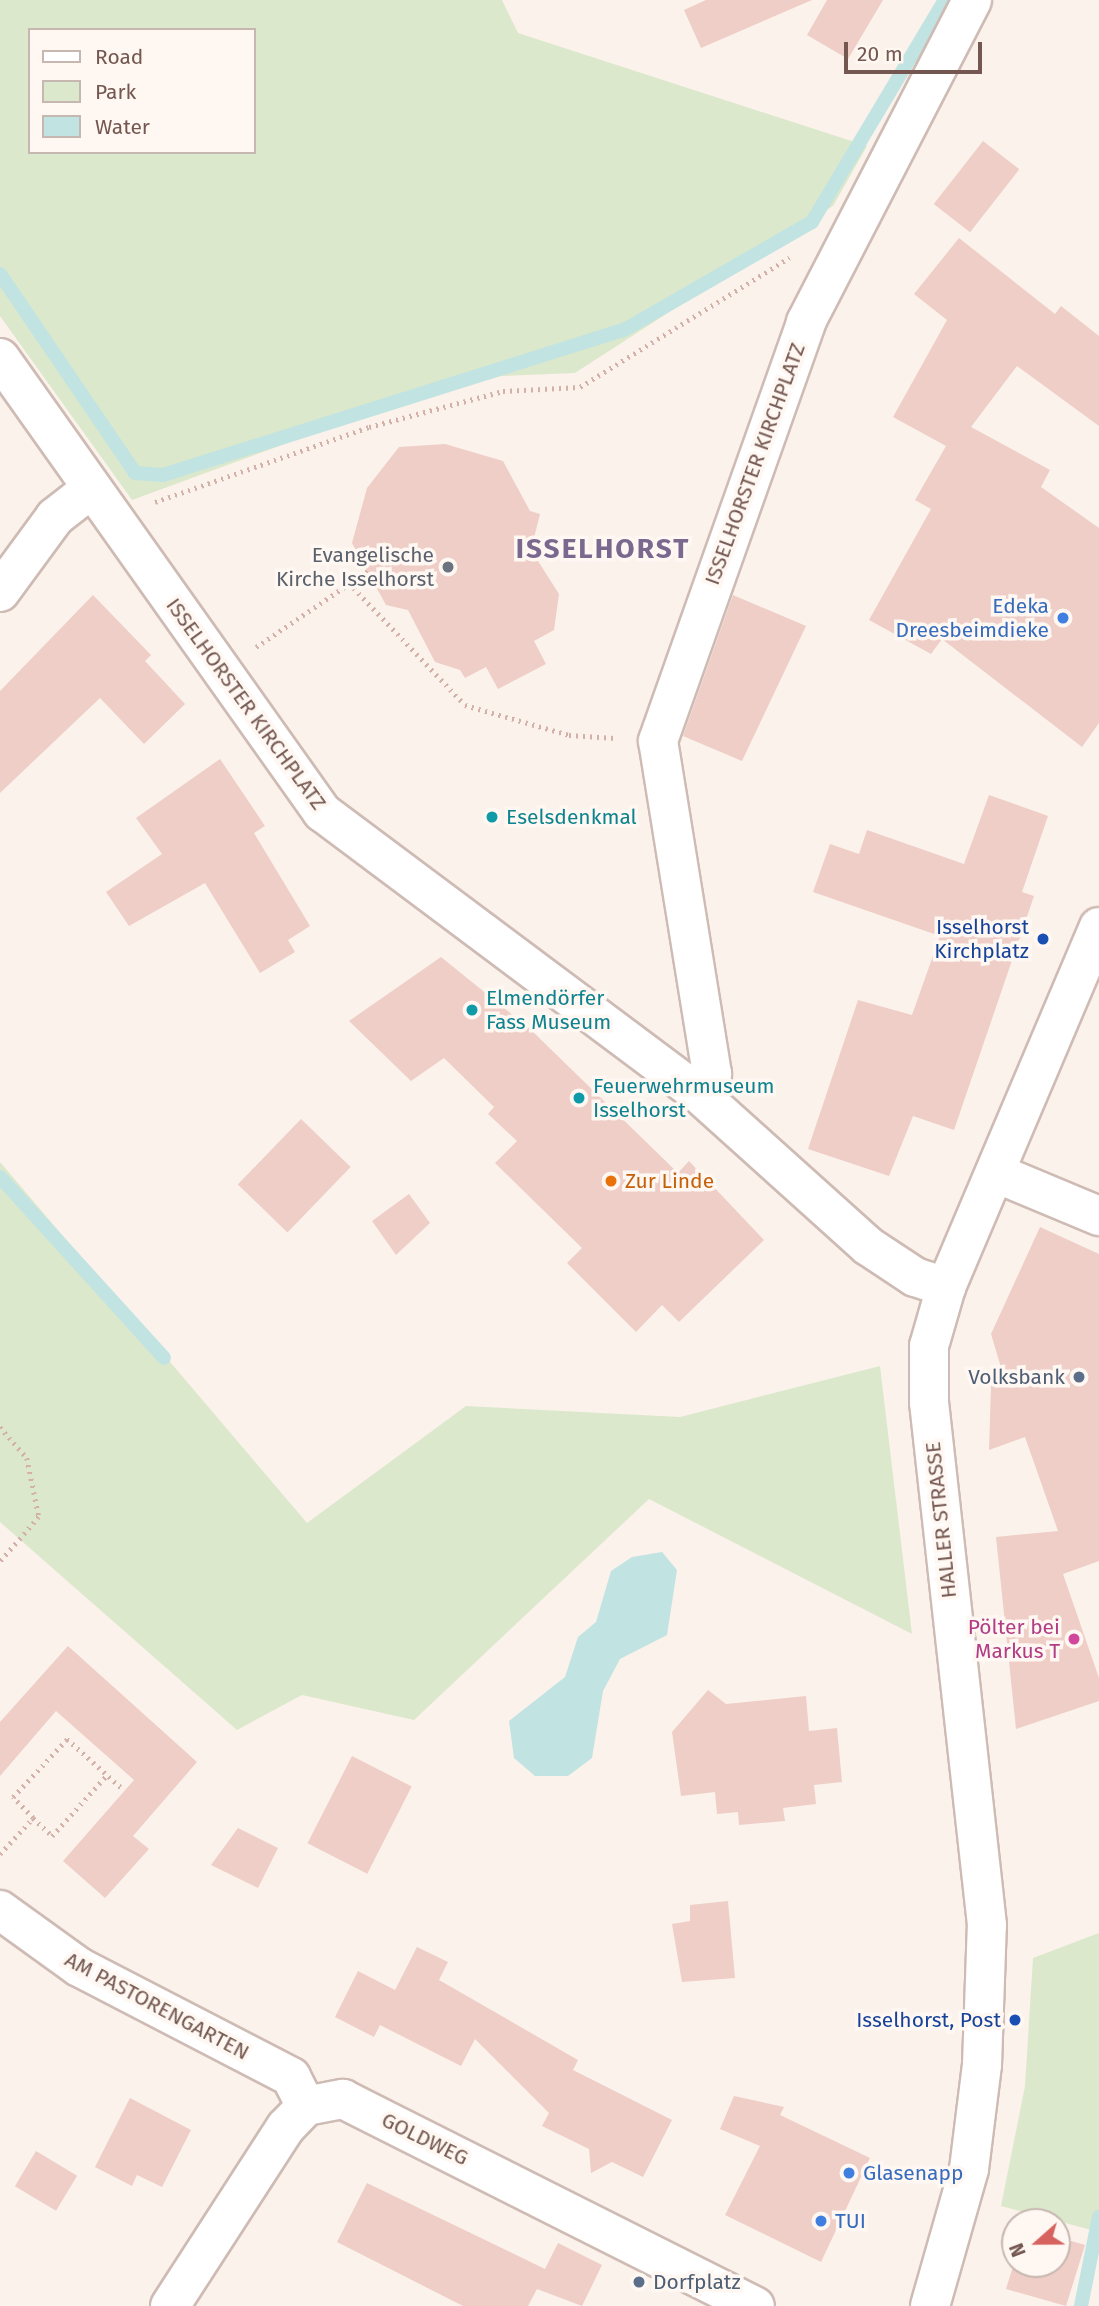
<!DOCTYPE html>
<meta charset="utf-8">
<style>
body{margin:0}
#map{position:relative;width:1099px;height:2306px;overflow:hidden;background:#fbf2ec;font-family:"Fira Sans",sans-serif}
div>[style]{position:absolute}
.green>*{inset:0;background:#dce8cb}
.water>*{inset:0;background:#c1e3e2}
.stream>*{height:14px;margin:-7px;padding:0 7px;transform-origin:7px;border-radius:7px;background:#c1e3e2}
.building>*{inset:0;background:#eecec6;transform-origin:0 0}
.path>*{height:4.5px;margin-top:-2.25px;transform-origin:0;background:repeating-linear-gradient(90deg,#d3b1a8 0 2px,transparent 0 7px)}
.roads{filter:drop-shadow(2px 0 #cebbb4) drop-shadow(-2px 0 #cebbb4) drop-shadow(0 2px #cebbb4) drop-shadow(0 -2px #cebbb4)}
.minor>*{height:38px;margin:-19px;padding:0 19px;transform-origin:19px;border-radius:19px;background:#fff}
.dots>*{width:19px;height:19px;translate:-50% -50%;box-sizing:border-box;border:4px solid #fef7f2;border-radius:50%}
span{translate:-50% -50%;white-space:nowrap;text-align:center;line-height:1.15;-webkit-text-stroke:7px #fef7f2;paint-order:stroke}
.street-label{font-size:21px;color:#745750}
.worship-label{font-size:21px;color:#5b616d}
.right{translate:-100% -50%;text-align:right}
.shop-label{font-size:21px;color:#366cbe}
.left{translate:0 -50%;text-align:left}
.culture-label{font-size:21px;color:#0d838f}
.transit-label{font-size:21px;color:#164399}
.food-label{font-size:21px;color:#c56008}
.service-label{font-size:21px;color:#4e5e75}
.hotel-label{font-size:21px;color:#b23c85}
.district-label{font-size:28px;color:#7b688f;font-weight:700;letter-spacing:2px}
.legend{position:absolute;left:28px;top:28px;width:228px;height:126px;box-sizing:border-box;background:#fef7f2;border:2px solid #c7b7b1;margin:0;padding:9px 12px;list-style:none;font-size:21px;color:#745750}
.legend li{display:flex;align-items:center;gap:14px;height:35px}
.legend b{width:35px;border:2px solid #c7b7b1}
.north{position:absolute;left:1001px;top:2208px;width:70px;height:70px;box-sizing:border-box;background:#fef7f2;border:2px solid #c7b7b1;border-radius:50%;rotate:249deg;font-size:19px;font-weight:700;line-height:28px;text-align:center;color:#745750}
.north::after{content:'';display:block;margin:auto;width:24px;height:32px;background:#d7635e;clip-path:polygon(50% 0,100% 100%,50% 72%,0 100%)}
.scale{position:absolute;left:844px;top:42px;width:138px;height:32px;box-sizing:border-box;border:4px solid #745750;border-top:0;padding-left:9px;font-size:21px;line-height:24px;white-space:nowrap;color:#745750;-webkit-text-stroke:5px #fef7f2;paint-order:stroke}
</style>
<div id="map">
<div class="green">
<div style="clip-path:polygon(evenodd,0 0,502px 0,518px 33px,867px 146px,833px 206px,575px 373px,501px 376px,364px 415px,132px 500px,0 316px,0 0,30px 30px,254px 30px,254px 152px,30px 152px,30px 30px)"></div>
<div style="clip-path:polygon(0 1162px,307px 1523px,466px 1406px,680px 1417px,880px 1366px,912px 1634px,649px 1499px,414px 1720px,302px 1695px,237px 1730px,0 1522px)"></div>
<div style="clip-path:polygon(1099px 1933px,1099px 2232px,1001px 2206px,1025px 2086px,1033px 1958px)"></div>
</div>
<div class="water">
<div style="clip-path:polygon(662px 1552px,677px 1570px,667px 1635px,620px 1659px,603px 1691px,592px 1758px,568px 1776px,535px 1776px,514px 1758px,509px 1721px,565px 1677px,578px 1637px,596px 1622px,611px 1571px,632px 1557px)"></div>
</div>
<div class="stream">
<div style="left:0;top:274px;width:240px;rotate:55.8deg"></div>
<div style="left:135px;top:473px;width:28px;rotate:4deg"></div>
<div style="left:163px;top:475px;width:483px;rotate:-17.5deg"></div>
<div style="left:624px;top:330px;width:217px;rotate:-29.9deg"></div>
<div style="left:812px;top:222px;width:259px;rotate:-59.1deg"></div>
<div style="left:0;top:1177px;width:244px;rotate:47.8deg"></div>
<div style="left:1081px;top:2306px;width:91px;rotate:-78.6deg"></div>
</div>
<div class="building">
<div style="clip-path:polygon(706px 0,812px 0,701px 48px,684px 10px)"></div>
<div style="clip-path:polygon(827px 0,883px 0,848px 59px,807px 35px)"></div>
<div style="left:983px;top:141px;width:46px;height:80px;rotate:38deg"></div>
<div style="clip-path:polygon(959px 238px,1055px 314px,1061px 306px,1099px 336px,1099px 426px,1017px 366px,971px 427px,1050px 470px,1041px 487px,1099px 528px,1099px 723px,1082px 747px,942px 639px,931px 654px,869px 620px,931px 509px,915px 500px,946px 446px,893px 417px,947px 320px,914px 294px)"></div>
<div style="clip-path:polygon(445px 444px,503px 461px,530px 511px,540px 514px,531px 550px,559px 594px,554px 630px,534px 641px,546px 664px,498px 689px,486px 667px,465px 678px,460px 670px,435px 662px,408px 610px,386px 605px,352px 543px,367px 488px,399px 447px)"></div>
<div style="clip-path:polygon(93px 595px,151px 655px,145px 661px,185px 704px,144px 744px,100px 698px,0 793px,0 691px)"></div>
<div style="clip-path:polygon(733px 595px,806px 626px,742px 761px,683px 736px)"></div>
<div style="clip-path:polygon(220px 759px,265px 826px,254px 833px,310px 926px,288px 940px,295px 952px,260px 973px,205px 883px,129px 926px,106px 892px,162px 854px,136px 818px)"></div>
<div style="clip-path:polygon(989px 795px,1048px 816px,1022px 892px,1034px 896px,954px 1130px,913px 1116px,889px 1176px,808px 1149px,858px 1000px,912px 1015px,940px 936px,813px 892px,830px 844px,859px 854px,867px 830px,964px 864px)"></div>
<div style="clip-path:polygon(441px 957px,530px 1029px,678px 1173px,689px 1161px,764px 1240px,679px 1322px,662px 1305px,636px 1332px,567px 1263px,582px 1248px,495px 1163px,517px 1141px,488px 1114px,494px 1107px,444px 1058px,411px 1081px,349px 1021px)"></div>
<div style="left:301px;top:1119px;width:69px;height:91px;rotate:44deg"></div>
<div style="clip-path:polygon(409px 1194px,430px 1223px,396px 1255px,372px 1221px)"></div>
<div style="clip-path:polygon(1040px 1227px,1099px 1254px,1099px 1561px,1063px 1574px,1099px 1678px,1099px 1701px,1016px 1729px,996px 1537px,1058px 1531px,1025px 1437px,989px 1450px,991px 1386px,1005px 1381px,991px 1334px)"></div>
<div style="clip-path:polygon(68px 1646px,197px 1762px,133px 1836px,149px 1849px,105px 1898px,63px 1861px,134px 1780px,56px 1711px,0 1776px,0 1722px)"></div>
<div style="clip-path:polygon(708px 1690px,726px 1704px,806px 1696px,809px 1731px,837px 1728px,842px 1782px,814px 1785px,816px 1804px,783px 1808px,785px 1821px,739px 1825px,738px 1812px,717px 1814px,715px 1792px,681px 1796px,672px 1732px)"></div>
<div style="left:352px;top:1756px;width:67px;height:98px;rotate:27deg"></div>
<div style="clip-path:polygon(238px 1828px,278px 1848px,258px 1888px,211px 1865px)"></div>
<div style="clip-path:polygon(728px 1901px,735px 1978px,682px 1982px,672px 1924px,690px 1921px,690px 1905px)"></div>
<div style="clip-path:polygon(417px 1947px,448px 1962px,439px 1980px,578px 2060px,573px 2070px,672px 2120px,643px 2177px,612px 2162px,591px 2173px,589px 2149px,542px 2126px,549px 2113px,475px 2039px,461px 2066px,380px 2025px,374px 2037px,335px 2017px,358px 1971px,395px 1990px)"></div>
<div style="clip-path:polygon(734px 2096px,784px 2107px,780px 2115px,870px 2158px,821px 2262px,725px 2215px,760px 2146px,720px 2129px)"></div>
<div style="clip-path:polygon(130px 2098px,191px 2130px,162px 2187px,137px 2175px,132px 2186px,95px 2167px)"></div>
<div style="left:36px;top:2151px;width:48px;height:41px;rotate:31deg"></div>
<div style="clip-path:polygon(367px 2183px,545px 2269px,558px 2243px,602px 2265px,582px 2306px,537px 2289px,528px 2306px,463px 2306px,337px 2242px)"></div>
<div style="clip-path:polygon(1057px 2237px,1085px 2245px,1066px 2306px,1006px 2289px,1015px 2260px,1057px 2264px)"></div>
</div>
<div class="path">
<div style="left:155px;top:502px;width:227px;rotate:-19.3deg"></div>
<div style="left:369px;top:427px;width:139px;rotate:-15deg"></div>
<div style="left:503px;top:391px;width:77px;rotate:-3deg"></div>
<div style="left:580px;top:387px;width:246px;rotate:-31.7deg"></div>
<div style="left:349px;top:583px;width:168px;rotate:46.4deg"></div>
<div style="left:465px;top:705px;width:108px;rotate:16.1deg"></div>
<div style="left:569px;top:735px;width:46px;rotate:3.7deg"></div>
<div style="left:256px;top:647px;width:135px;rotate:-34.2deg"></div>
<div style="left:0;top:1427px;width:41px;rotate:48.9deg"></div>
<div style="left:27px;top:1458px;width:60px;rotate:78.5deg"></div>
<div style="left:39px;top:1517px;width:60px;rotate:130.9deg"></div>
<div style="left:33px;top:1818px;width:26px;rotate:43deg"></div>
<div style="left:52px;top:1836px;width:82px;rotate:-48deg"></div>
<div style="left:0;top:1854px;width:49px;rotate:-47.5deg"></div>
<div style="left:33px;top:1818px;width:29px;rotate:-134deg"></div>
<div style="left:13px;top:1797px;width:79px;rotate:-47deg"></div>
<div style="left:67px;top:1739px;width:76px;rotate:41.8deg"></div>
</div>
<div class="roads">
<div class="minor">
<div style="left:0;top:358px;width:557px;rotate:54.65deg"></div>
<div style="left:322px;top:812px;width:469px;rotate:36.8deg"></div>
<div style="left:698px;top:1093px;width:229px;rotate:42deg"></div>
<div style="left:868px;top:1246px;width:56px;rotate:33.4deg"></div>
<div style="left:915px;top:1277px;width:33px;rotate:18deg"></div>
<div style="left:0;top:592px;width:93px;rotate:-53.7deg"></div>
<div style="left:55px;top:517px;width:46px;rotate:-37.9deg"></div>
<div style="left:698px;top:1093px;width:24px;rotate:-54deg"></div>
<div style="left:712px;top:1074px;width:337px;rotate:-99.2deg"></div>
<div style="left:658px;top:741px;width:444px;rotate:-70.5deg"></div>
<div style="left:806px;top:322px;width:362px;rotate:-62.7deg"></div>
<div style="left:996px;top:1173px;width:112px;rotate:22.7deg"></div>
<div style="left:0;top:1910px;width:97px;rotate:35.8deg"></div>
<div style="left:79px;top:1967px;width:239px;rotate:27.4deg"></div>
<div style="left:291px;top:2077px;width:33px;rotate:63deg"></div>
<div style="left:170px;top:2306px;width:213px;rotate:-57.1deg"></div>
<div style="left:286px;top:2127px;width:29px;rotate:-46deg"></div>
<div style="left:306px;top:2106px;width:38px;rotate:-11deg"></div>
<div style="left:343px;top:2099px;width:461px;rotate:26.7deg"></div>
<div style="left:930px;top:2306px;width:142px;rotate:-74.1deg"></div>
<div style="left:969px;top:2169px;width:105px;rotate:-82.9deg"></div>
<div style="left:982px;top:2065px;width:140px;rotate:-88deg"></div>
<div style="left:987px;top:1925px;width:526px;rotate:-96.33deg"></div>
<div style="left:929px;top:1402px;width:56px;rotate:-90deg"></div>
<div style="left:929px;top:1346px;width:61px;rotate:-73.9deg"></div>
<div style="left:946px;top:1287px;width:391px;rotate:-67deg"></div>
</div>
</div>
<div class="dots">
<div style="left:448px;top:567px;background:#6b7280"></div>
<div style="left:1063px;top:618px;background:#3f7fe0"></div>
<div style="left:492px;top:817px;background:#0f9aa8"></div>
<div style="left:1043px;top:939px;background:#1a4fb4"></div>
<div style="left:472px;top:1010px;background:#0f9aa8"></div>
<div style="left:579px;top:1098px;background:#0f9aa8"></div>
<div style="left:611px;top:1181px;background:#e8710a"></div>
<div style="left:1079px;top:1377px;background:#5c6f8a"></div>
<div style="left:1074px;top:1639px;background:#d1479c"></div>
<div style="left:1015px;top:2020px;background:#1a4fb4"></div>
<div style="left:849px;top:2173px;background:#3f7fe0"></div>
<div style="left:821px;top:2221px;background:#3f7fe0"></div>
<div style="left:639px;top:2282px;background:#5c6f8a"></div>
</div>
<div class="street-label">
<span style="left:755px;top:464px;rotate:-70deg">ISSELHORSTER KIRCHPLATZ</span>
<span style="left:246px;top:704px;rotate:54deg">ISSELHORSTER KIRCHPLATZ</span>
<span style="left:941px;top:1520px;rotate:-96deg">HALLER STRASSE</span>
<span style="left:157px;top:2006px;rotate:28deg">AM PASTORENGARTEN</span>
<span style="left:425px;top:2139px;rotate:26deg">GOLDWEG</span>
</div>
<div class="worship-label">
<span class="right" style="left:434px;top:567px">Evangelische<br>Kirche Isselhorst</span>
</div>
<div class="shop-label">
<span class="right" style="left:1049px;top:618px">Edeka<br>Dreesbeimdieke</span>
<span class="left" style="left:863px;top:2173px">Glasenapp</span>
<span class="left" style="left:835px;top:2221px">TUI</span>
</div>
<div class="culture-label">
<span class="left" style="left:506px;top:817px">Eselsdenkmal</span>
<span class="left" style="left:486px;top:1010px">Elmendörfer<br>Fass Museum</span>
<span class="left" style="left:593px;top:1098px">Feuerwehrmuseum<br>Isselhorst</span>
</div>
<div class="transit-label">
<span class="right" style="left:1029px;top:939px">Isselhorst<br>Kirchplatz</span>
<span class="right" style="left:1001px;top:2020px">Isselhorst, Post</span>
</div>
<div class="food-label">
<span class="left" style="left:625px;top:1181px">Zur Linde</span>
</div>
<div class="service-label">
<span class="right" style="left:1065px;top:1377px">Volksbank</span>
<span class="left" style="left:653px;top:2282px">Dorfplatz</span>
</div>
<div class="hotel-label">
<span class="right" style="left:1060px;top:1639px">Pölter bei<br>Markus T</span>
</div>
<div class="district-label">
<span style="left:603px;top:549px">ISSELHORST</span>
</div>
<ul class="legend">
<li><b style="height:9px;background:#fff"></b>Road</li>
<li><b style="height:19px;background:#dce8cb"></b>Park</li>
<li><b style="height:19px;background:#c1e3e2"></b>Water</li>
</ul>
<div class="north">N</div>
<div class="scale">20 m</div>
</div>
